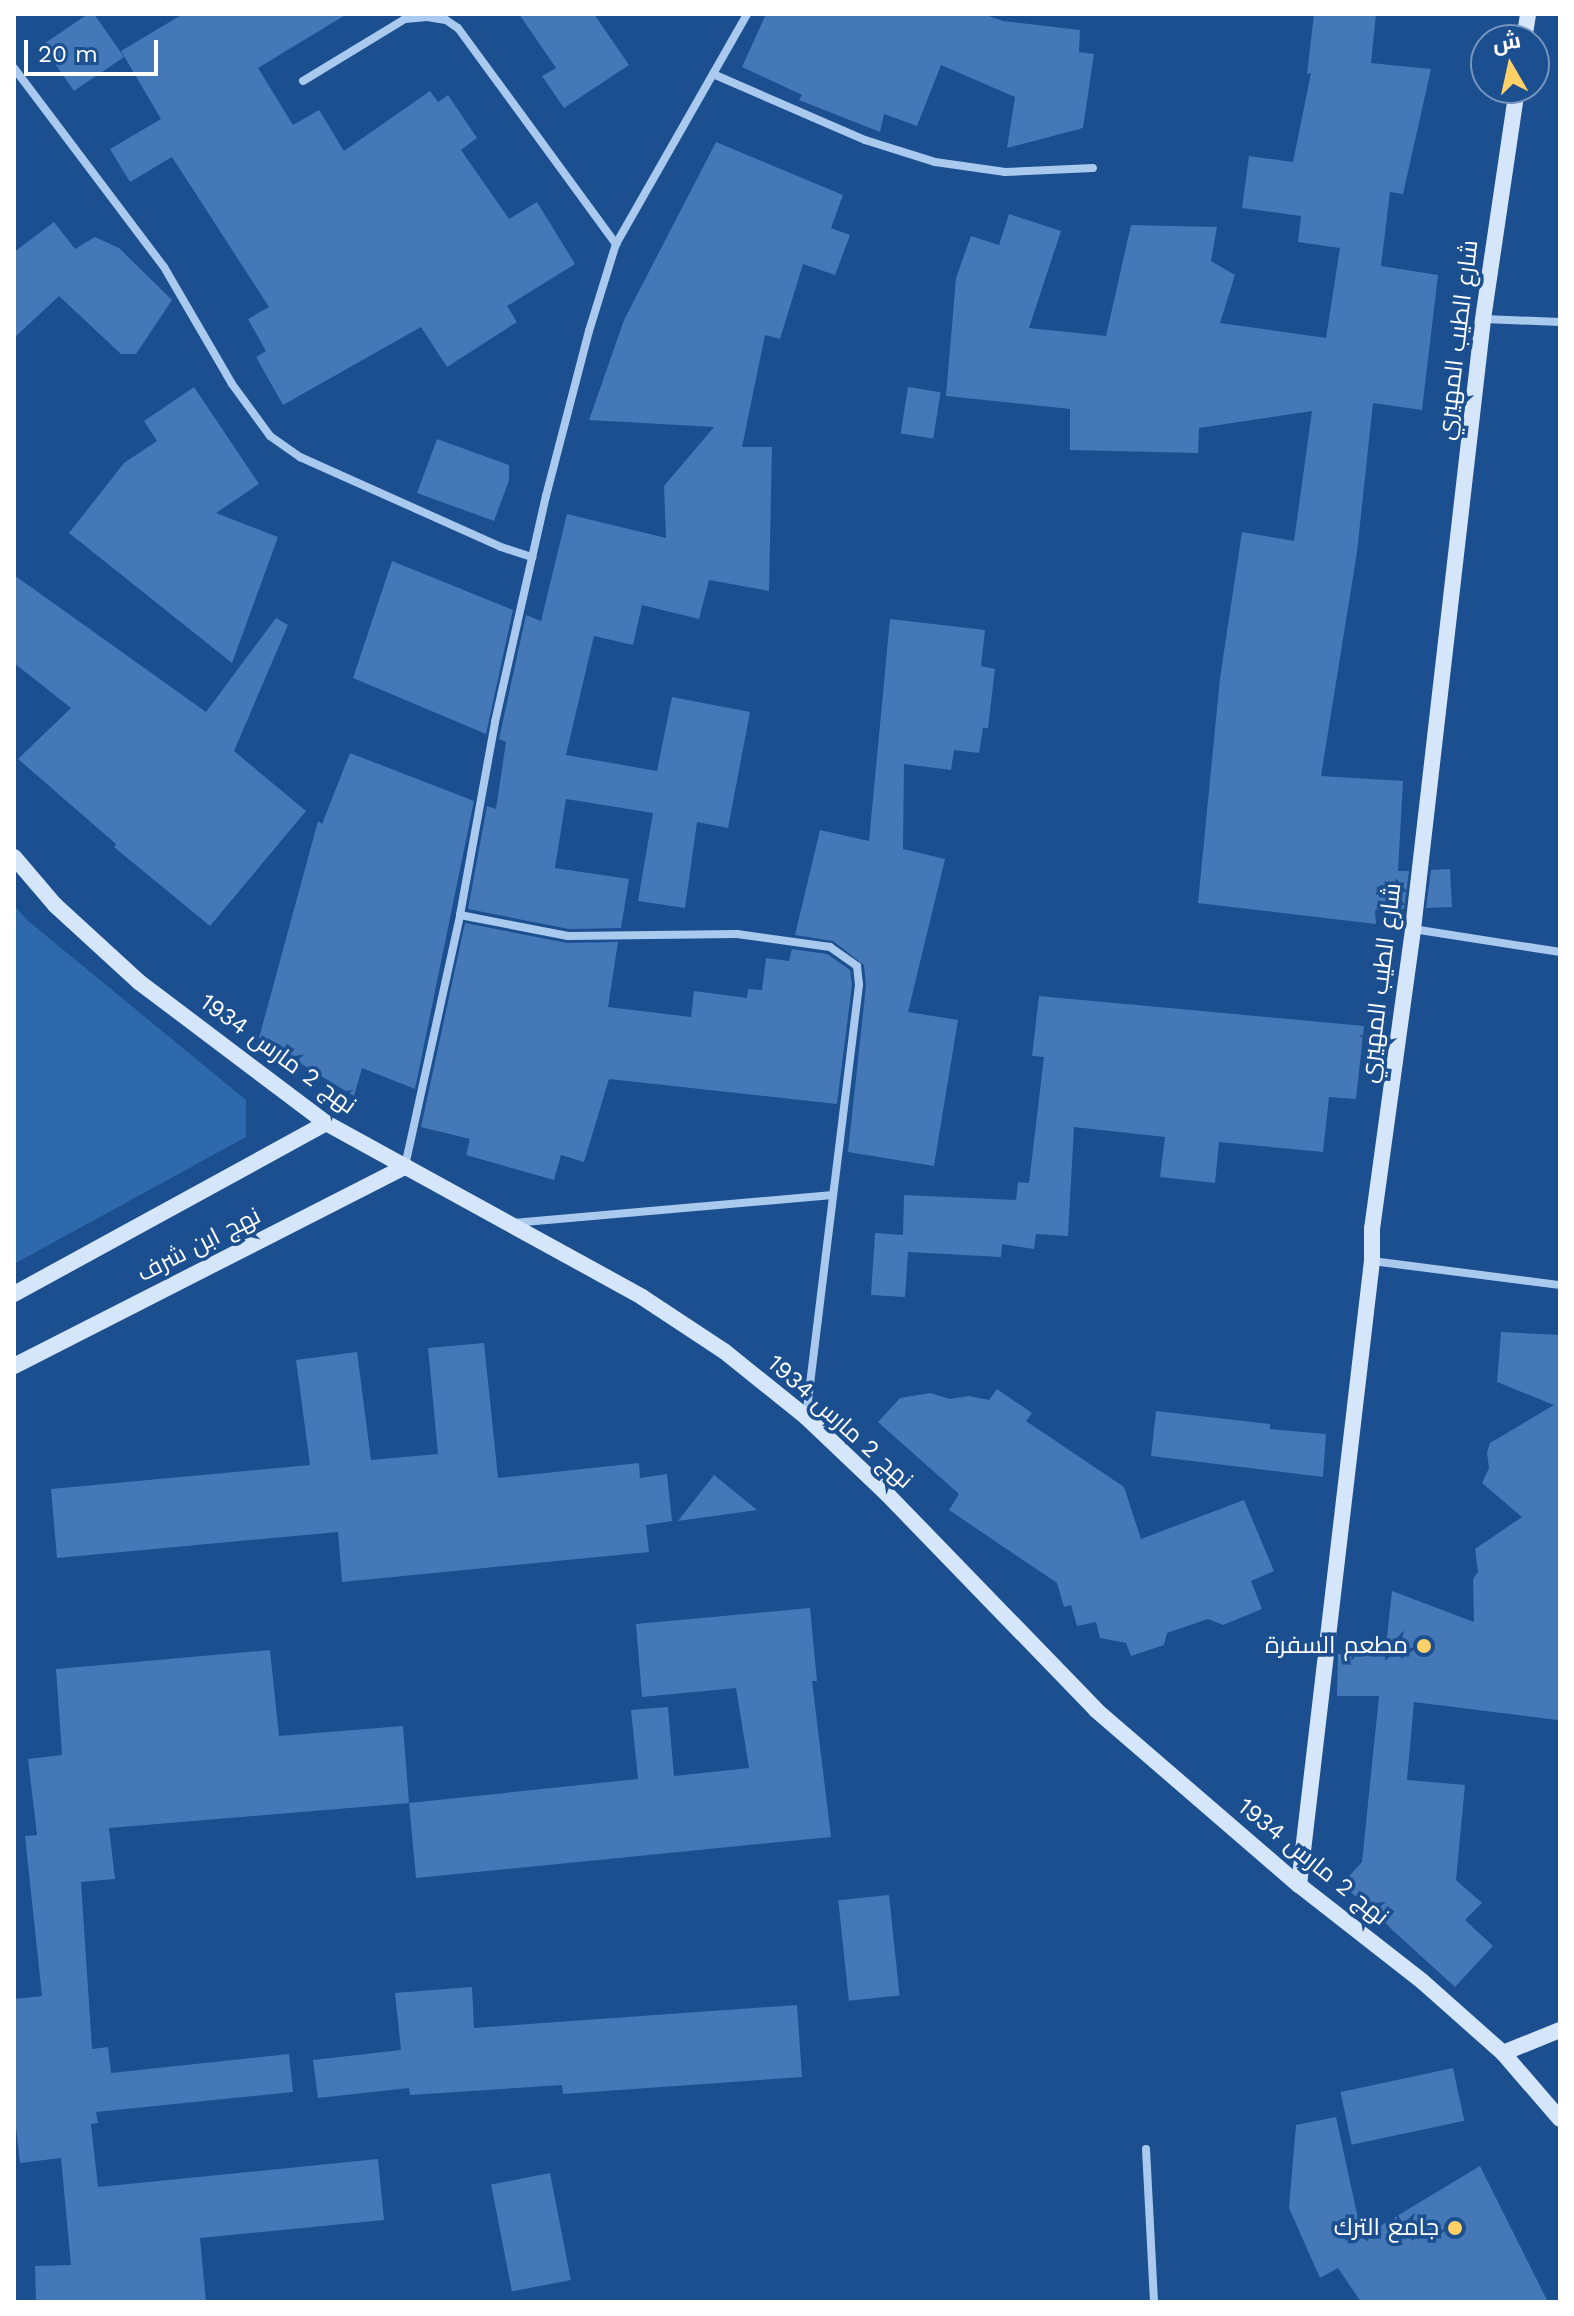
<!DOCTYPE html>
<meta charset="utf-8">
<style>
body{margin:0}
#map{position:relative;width:1574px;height:2316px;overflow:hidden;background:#1b4f8f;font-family:"Work Sans",Cairo,sans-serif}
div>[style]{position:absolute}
.green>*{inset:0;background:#2e69ad}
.building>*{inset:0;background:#4478b7;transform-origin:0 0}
.street>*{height:8px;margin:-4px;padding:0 4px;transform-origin:4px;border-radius:4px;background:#a9c9ee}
.secondary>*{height:16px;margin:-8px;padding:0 8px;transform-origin:8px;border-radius:8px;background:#d6e6fa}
.dots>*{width:22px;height:22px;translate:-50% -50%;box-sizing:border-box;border:4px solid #1b4f8f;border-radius:50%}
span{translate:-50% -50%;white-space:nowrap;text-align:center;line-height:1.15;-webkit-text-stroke:7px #1b4f8f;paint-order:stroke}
.street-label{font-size:24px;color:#fff}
.poi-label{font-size:24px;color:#fff}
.right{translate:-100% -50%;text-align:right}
.frame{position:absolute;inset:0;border:16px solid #fff;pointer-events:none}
.north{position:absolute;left:1470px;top:24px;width:80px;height:80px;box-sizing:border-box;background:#1b4f8f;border:2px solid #7695bc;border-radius:50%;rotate:351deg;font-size:22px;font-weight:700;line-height:32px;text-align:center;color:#fff}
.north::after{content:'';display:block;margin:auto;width:28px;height:36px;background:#ffd166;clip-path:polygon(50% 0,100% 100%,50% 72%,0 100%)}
.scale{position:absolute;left:24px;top:40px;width:134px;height:36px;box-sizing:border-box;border:4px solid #fff;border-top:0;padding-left:10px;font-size:24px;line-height:28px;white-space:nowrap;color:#fff;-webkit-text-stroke:6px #1b4f8f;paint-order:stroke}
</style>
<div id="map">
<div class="green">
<div style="clip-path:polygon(14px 905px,27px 920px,246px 1100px,246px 1137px,14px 1264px)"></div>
</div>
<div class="building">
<div style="clip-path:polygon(88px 14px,94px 14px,124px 57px,74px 91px,42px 45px)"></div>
<div style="clip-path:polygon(183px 14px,347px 14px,258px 68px,293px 125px,319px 110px,344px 151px,430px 91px,438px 102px,448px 95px,477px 138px,461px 150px,509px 219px,537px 202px,575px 264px,507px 306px,517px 322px,447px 367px,421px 327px,283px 405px,256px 357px,266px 351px,248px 319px,269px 307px,172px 157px,130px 182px,110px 149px,161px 119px,121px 51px)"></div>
<div style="clip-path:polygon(519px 14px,594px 14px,629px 65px,564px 108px,542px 76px,556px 68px)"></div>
<div style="clip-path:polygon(766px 14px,983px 14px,1003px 21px,1080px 30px,1079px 52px,1094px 54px,1083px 128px,1007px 148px,1015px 97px,941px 65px,917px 126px,884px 114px,880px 132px,799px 100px,802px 95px,742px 67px)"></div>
<div style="clip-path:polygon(1314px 14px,1376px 14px,1371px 63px,1431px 69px,1403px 194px,1390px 192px,1381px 266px,1438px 275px,1422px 410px,1373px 403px,1357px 552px,1321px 776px,1403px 781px,1398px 871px,1409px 871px,1404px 909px,1375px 910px,1376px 924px,1198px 903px,1220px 678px,1242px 532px,1294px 541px,1312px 411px,1199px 428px,1198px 453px,1070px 450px,1070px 409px,946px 396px,956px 278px,971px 236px,999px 245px,1009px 214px,1061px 231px,1029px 328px,1106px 336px,1131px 225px,1217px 227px,1211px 261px,1235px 275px,1220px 323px,1326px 338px,1340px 248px,1298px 242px,1301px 216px,1242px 208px,1249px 156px,1293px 162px,1311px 73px,1307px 74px)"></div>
<div style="clip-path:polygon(716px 142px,843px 195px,831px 228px,850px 235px,835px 275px,803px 264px,780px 339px,765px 335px,742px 447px,772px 447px,769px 591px,709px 580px,699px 619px,642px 605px,633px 645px,594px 636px,566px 755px,657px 771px,672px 697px,750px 712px,728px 828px,697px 822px,685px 908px,638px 901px,653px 813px,566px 799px,555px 868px,629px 879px,621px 928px,569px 929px,468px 909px,487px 806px,496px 809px,506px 742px,499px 739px,526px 615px,541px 621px,567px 514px,666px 538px,664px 486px,714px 427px,589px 420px,624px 320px)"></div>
<div style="clip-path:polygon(54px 222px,75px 249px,95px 237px,119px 248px,172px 300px,136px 354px,121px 354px,59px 296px,14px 338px,14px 252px)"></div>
<div style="clip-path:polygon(194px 387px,259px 484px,216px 513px,278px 537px,232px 663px,69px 533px,124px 463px,157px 441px,144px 421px)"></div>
<div style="left:908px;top:387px;width:33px;height:47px;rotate:9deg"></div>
<div style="clip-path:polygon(437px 439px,509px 465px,509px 480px,494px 521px,417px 493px)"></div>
<div style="clip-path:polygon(392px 561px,513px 610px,486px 734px,353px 678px)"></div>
<div style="clip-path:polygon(14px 575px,206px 712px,276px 618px,288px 625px,234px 751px,306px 811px,210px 926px,114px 847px,116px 844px,18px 759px,71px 708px,14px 663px)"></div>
<div style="clip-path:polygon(890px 619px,985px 630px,981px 666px,995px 669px,988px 728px,983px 728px,979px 753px,954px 750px,951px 770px,904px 764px,903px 849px,945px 859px,908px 1012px,958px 1020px,934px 1166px,848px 1152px,866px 986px,864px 965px,833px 941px,795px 935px,820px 830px,869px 841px)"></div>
<div style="clip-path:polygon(350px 753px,474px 801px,415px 1089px,362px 1068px,354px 1096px,259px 1038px,318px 821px,322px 824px)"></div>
<div style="clip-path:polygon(1450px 869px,1452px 907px,1426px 908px,1431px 870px)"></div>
<div style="clip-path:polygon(465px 923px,567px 943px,618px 942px,608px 1007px,691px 1017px,694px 991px,747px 998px,748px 989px,762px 990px,766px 958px,789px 961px,792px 949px,827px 954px,850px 970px,852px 985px,837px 1104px,609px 1079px,584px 1162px,561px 1155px,554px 1180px,466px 1155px,470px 1139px,421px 1127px)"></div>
<div style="clip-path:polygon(1039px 996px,1364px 1026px,1356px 1099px,1329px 1097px,1323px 1152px,1219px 1142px,1215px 1183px,1160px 1177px,1165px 1137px,1074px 1127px,1068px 1236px,1036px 1234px,1034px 1249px,1002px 1244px,1001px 1257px,908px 1252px,905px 1297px,871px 1295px,875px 1233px,903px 1235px,904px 1195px,1016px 1200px,1018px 1182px,1029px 1183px,1044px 1057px,1032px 1056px)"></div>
<div style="clip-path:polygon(1501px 1332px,1560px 1335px,1560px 1698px,1558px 1720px,1414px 1702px,1407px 1780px,1465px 1785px,1456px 1880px,1482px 1903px,1465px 1920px,1493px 1946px,1455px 1987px,1342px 1884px,1362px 1862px,1379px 1696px,1337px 1696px,1338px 1654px,1385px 1654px,1392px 1591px,1474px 1622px,1473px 1579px,1478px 1572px,1475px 1549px,1522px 1517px,1482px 1483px,1489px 1468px,1487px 1453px,1490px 1443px,1554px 1405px,1497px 1382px)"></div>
<div style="clip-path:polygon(484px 1343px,498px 1478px,639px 1463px,640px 1478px,667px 1474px,672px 1521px,646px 1525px,649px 1552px,342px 1582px,338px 1532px,57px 1558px,51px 1489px,310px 1465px,296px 1360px,357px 1352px,371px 1460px,438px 1454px,428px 1348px)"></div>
<div style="clip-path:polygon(997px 1389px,1032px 1413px,1026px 1421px,1124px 1487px,1141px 1539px,1244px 1500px,1274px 1571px,1251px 1581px,1262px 1609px,1223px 1625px,1208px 1619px,1167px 1633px,1164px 1645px,1131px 1656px,1126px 1643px,1100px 1638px,1096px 1622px,1077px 1626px,1071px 1605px,1064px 1607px,1057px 1583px,949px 1510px,959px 1494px,878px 1422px,900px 1398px,930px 1393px,950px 1399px,969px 1396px,989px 1400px)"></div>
<div style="clip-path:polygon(1156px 1411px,1270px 1424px,1270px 1429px,1326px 1434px,1323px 1477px,1151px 1456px)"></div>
<div style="clip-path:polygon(714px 1475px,757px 1510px,678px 1521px)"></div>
<div style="clip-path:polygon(810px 1608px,817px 1681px,812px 1681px,831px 1837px,416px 1878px,409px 1803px,638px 1779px,631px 1710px,668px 1707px,674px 1776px,749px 1768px,736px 1688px,642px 1697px,636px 1624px)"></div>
<div style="clip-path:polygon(270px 1650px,279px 1736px,403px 1726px,409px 1803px,109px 1828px,115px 1879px,81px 1882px,92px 2049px,108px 2047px,111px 2073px,289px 2054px,293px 2092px,96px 2112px,98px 2123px,91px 2124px,98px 2187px,378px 2159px,384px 2220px,200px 2238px,206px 2302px,36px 2302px,35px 2266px,71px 2265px,61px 2158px,20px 2163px,14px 2110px,14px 1999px,42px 1996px,25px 1836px,37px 1835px,28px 1759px,62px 1755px,56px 1669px)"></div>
<div style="left:889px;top:1895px;width:101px;height:51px;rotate:84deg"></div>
<div style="clip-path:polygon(472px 1987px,474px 2028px,797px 2005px,802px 2077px,563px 2094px,562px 2085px,410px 2095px,409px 2088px,318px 2098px,313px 2060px,401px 2050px,395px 1993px)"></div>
<div style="left:1453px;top:2068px;width:54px;height:115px;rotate:78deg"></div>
<div style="clip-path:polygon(1336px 2117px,1362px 2237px,1480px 2166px,1548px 2302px,1361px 2302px,1338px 2268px,1320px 2278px,1289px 2208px,1296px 2125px)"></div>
<div style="left:550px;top:2173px;width:109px;height:60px;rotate:79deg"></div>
</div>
<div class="street">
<div style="left:14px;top:68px;width:249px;rotate:53deg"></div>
<div style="left:164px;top:267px;width:135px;rotate:59.8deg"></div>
<div style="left:232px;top:384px;width:64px;rotate:53.8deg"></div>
<div style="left:270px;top:436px;width:37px;rotate:35deg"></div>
<div style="left:300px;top:457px;width:220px;rotate:24.1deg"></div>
<div style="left:501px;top:547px;width:33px;rotate:18deg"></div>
<div style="left:713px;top:74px;width:166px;rotate:23.5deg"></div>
<div style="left:865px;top:140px;width:73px;rotate:17.4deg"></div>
<div style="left:935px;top:162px;width:71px;rotate:8.1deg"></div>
<div style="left:1005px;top:172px;width:88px;rotate:-2.6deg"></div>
<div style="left:303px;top:81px;width:119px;rotate:-31.3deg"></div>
<div style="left:405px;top:19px;width:22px;rotate:-5deg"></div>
<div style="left:427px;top:17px;width:19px;rotate:9deg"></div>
<div style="left:446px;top:20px;width:14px;rotate:34deg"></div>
<div style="left:458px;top:28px;width:268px;rotate:53.8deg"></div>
<div style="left:1484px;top:319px;width:76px;rotate:2.3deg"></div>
<div style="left:460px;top:915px;width:110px;rotate:11deg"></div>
<div style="left:568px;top:936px;width:169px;rotate:-0.7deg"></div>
<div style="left:737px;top:934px;width:94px;rotate:8deg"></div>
<div style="left:830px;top:947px;width:33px;rotate:35deg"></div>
<div style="left:857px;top:966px;width:19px;rotate:84deg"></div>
<div style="left:859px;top:985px;width:434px;rotate:97deg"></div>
<div style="left:1413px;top:929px;width:149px;rotate:8.9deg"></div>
<div style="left:405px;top:1166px;width:257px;rotate:-77.6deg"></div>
<div style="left:460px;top:915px;width:196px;rotate:-79.7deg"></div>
<div style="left:495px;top:722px;width:232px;rotate:-77.3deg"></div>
<div style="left:546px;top:496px;width:171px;rotate:-75.4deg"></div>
<div style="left:589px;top:331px;width:91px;rotate:-72.8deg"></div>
<div style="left:616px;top:244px;width:265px;rotate:-60.3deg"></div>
<div style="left:513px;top:1223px;width:321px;rotate:-5deg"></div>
<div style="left:1372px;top:1261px;width:190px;rotate:7.3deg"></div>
<div style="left:1146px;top:2149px;width:153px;rotate:87deg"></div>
</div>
<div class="secondary">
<div style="left:1524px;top:40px;width:26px;rotate:-81deg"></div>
<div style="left:14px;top:857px;width:63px;rotate:49.5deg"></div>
<div style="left:55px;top:905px;width:114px;rotate:42.5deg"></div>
<div style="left:139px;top:982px;width:234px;rotate:37deg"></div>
<div style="left:326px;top:1123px;width:361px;rotate:28.8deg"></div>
<div style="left:642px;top:1297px;width:98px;rotate:33.4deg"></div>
<div style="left:724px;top:1351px;width:105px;rotate:38.8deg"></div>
<div style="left:806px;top:1417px;width:112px;rotate:43.5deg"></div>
<div style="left:887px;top:1494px;width:301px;rotate:45.9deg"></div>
<div style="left:1096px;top:1710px;width:268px;rotate:40.8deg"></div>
<div style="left:1299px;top:1885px;width:157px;rotate:38deg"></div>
<div style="left:1423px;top:1982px;width:107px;rotate:41.6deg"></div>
<div style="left:1503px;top:2053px;width:87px;rotate:49.2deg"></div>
<div style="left:14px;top:1294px;width:356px;rotate:-28.7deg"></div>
<div style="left:14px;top:1366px;width:439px;rotate:-27deg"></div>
<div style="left:1299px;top:1885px;width:628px;rotate:-83.33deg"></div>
<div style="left:1372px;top:1261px;width:32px;rotate:-90deg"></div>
<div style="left:1372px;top:1229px;width:303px;rotate:-82.2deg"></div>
<div style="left:1413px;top:929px;width:614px;rotate:-83.45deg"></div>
<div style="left:1483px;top:319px;width:233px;rotate:-81.6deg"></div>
<div style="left:1503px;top:2053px;width:61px;rotate:-22deg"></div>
</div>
<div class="dots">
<div style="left:1424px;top:1646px;background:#ffd166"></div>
<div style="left:1455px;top:2228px;background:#ffd166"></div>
</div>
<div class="street-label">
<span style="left:1458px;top:340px;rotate:-83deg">شارع الطيب المهيري</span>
<span style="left:1381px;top:983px;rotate:-83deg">شارع الطيب المهيري</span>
<span style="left:278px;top:1054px;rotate:36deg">نهج 2 مارس 1934</span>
<span style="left:199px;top:1245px;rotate:-27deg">نهج ابن شرف</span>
<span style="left:840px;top:1422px;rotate:42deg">نهج 2 مارس 1934</span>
<span style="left:1313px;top:1862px;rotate:39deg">نهج 2 مارس 1934</span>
</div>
<div class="poi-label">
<span class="right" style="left:1408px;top:1646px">مطعم السفرة</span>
<span class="right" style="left:1439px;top:2228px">جامع الترك</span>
</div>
<div class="frame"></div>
<div class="north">ش</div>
<div class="scale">20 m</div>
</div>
